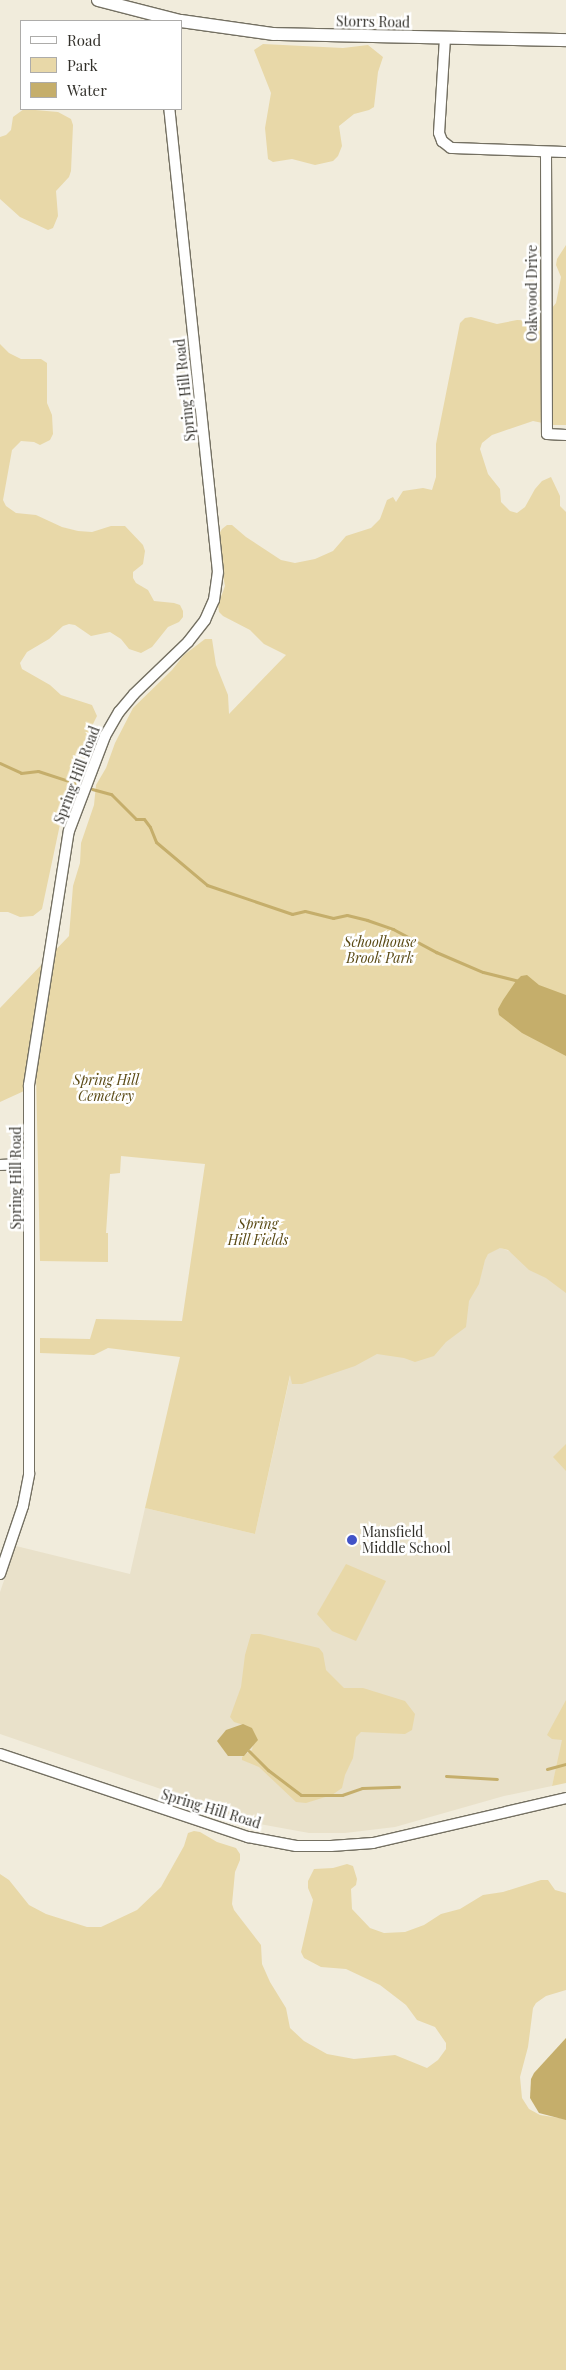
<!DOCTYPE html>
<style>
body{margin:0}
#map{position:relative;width:566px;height:2370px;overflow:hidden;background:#f1ecdc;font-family:"Playfair Display",serif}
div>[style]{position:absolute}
.built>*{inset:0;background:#e9e1ca}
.green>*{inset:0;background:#e8d8a8}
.water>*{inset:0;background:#c5ae6b}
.stream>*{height:3px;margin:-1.5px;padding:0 1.5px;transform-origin:1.5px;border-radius:1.5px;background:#c5ae6b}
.roads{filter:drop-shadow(1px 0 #747062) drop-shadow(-1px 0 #747062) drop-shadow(0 1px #747062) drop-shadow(0 -1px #747062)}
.minor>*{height:10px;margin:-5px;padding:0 5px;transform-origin:5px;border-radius:5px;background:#fff}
.major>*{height:12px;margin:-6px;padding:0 6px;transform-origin:6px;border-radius:6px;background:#fff}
.dots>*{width:14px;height:14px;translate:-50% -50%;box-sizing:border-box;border:2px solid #fff;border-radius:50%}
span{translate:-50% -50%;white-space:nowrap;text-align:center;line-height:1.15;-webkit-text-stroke:5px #fff;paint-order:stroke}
.street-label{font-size:14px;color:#32302a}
.park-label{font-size:14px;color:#5a4a15;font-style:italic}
.poi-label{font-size:14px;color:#32302a}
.left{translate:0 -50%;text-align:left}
.legend{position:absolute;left:20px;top:20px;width:162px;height:90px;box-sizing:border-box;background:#fff;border:1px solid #adacaa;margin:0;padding:6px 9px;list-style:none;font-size:15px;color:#32302a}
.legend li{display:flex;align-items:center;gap:10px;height:25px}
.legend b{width:25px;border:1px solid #adacaa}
</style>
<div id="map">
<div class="built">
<div style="clip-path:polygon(496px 1246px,566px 1273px,566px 1729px,552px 1786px,504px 1796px,395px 1827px,345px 1833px,309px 1833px,248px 1822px,196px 1801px,0 1734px,0 1592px,16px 1546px,130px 1574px,145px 1508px,255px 1534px,299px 1336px,336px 1339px)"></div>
</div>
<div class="green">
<div style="clip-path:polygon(263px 44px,343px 48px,368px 45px,383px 57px,378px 72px,374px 107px,369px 110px,354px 114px,339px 126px,342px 146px,338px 156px,333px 161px,315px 165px,292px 159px,273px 162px,268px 159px,265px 128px,271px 93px,254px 50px)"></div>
<div style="clip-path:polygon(24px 109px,58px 112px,71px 119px,73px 125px,71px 171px,69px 177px,56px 191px,58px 216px,53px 228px,48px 230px,20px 217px,0 199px,0 137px,6px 135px,11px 130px,13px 117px)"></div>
<div style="clip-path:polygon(566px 245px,566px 425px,552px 425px,533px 421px,492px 435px,482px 443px,480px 449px,488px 474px,500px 489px,501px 502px,510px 511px,517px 513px,525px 507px,535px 489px,542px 481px,551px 477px,560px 496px,560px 506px,566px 512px,566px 1293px,546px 1278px,529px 1270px,508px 1250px,500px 1248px,488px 1254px,485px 1260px,479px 1284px,469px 1301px,466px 1327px,446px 1342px,434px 1356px,415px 1362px,404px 1358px,377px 1354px,355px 1366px,302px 1384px,292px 1384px,290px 1375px,255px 1534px,145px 1508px,180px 1357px,108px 1348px,94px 1355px,40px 1353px,40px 1338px,90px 1339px,96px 1319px,182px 1321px,205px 1164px,121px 1156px,120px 1173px,110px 1174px,106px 1233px,108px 1233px,108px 1262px,40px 1261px,36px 1072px,24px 1091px,0 1102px,0 1008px,69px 936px,73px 886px,80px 863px,81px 843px,94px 805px,96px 785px,106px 768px,115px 743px,133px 708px,172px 670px,184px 655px,205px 639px,212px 639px,216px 665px,228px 695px,229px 714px,286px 655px,264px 644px,250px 630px,223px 616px,219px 612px,218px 605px,225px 586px,219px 554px,219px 534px,222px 529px,227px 525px,232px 525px,246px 537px,281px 560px,295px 563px,315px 559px,333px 551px,346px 536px,371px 528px,380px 519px,387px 500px,393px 497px,396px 502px,403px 491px,423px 488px,432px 490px,436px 477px,436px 444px,460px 323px,465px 318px,471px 317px,497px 324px,517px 320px,537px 321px,543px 319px,556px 303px,561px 277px,556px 265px,557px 259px)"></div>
<div style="clip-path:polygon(0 344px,9px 353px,21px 359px,41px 359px,47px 363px,47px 403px,52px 415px,53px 434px,50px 440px,40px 445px,34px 442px,21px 441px,12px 450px,3px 500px,6px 506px,16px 513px,36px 515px,62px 527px,78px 531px,92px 532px,111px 526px,125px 526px,143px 545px,145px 551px,143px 564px,133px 572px,133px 578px,136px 583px,148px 590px,154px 601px,174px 603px,180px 605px,183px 611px,183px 617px,179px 622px,168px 627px,152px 647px,141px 653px,129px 649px,121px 639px,110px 632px,91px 636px,75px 625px,69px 624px,63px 626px,49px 639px,27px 652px,20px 663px,22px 669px,50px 685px,61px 695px,92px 705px,97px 716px,86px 738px,69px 782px,42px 909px,33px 916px,20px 917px,8px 912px,0 912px)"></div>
<div style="clip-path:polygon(566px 1444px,566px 1471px,553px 1457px)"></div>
<div style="clip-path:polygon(346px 1564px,386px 1581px,356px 1641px,332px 1631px,317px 1614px)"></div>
<div style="clip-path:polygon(251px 1634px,260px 1634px,319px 1648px,323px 1653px,326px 1670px,344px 1688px,363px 1688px,405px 1701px,415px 1714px,412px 1730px,405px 1734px,361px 1732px,356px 1737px,353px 1758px,345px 1775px,342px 1788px,332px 1795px,306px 1803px,296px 1802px,259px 1767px,242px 1760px,242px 1757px,252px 1750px,254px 1740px,247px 1726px,234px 1722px,230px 1717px,241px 1687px,245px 1655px)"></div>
<div style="clip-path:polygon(566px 1700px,566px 1783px,552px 1786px,562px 1740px,552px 1739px,547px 1735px)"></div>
<div style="clip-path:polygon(194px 1831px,200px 1832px,217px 1842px,236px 1848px,240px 1854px,240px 1860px,235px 1872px,232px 1904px,234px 1910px,261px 1945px,262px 1964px,270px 1982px,286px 2008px,290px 2028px,304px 2041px,327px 2054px,354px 2059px,395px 2055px,427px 2068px,438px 2060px,446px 2049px,446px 2043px,435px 2027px,417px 2020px,406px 2005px,380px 1985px,346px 1969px,321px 1967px,304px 1958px,301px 1952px,313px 1900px,308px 1888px,308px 1881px,314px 1869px,333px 1868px,347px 1864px,353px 1866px,357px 1879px,356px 1885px,351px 1889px,352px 1909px,370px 1928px,384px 1933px,405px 1932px,424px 1925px,441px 1914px,460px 1909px,483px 1895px,503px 1892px,541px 1880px,548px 1880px,555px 1890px,566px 1893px,566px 1990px,546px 1996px,536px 2003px,533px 2008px,528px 2047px,520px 2077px,522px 2098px,529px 2109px,540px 2115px,566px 2119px,566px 2370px,0 2370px,0 1874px,9px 1880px,29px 1905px,46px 1914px,87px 1927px,101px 1927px,137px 1910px,161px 1887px,184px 1846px,188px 1833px)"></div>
</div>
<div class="water">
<div style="clip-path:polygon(527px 975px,539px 985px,566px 995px,566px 1056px,522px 1033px,499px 1015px,498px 1009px,503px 1000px,516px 981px,521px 976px)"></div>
<div style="clip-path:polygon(243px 1724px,252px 1728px,258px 1740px,244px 1756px,228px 1756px,217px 1741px,226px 1730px)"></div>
<div style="clip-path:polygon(566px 2038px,566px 2120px,539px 2113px,530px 2098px,531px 2079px,534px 2073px)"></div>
</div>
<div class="stream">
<div style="left:0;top:763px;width:23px;rotate:25deg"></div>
<div style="left:21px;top:773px;width:17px;rotate:-7deg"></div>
<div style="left:38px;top:771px;width:39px;rotate:18deg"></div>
<div style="left:92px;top:789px;width:20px;rotate:15deg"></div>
<div style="left:111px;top:794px;width:35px;rotate:45deg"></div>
<div style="left:136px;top:819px;width:8px"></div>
<div style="left:144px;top:819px;width:10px;rotate:53deg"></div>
<div style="left:150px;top:827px;width:16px;rotate:68deg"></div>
<div style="left:156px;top:842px;width:67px;rotate:40.1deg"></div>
<div style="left:207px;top:885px;width:90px;rotate:18.8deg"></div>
<div style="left:292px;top:914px;width:13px;rotate:-13deg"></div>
<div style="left:305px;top:911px;width:29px;rotate:14deg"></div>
<div style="left:333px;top:918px;width:14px;rotate:-12deg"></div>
<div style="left:347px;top:915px;width:21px;rotate:14deg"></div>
<div style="left:367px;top:920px;width:28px;rotate:19deg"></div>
<div style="left:393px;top:929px;width:49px;rotate:28.1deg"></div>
<div style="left:436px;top:952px;width:51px;rotate:23.1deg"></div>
<div style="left:483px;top:972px;width:36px;rotate:14deg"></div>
<div style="left:249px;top:1751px;width:27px;rotate:45deg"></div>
<div style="left:268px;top:1770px;width:41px;rotate:37.1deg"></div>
<div style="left:301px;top:1795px;width:41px"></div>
<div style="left:342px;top:1795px;width:21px;rotate:-19deg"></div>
<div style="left:362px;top:1788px;width:37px;rotate:-2deg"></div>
<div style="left:547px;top:1769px;width:20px;rotate:-15deg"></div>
<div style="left:446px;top:1776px;width:51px;rotate:3.4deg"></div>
</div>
<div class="roads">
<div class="minor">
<div style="left:445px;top:38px;width:95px;rotate:93.6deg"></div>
<div style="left:439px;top:133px;width:9px;rotate:69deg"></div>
<div style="left:442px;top:141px;width:11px;rotate:38deg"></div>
<div style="left:451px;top:148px;width:115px;rotate:2deg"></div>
<div style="left:546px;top:152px;width:282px;rotate:89.8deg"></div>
<div style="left:547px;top:434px;width:19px;rotate:3deg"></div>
<div style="left:0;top:1165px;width:28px;rotate:-2deg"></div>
<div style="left:0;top:1574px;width:72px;rotate:-71.3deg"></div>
<div style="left:23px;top:1506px;width:33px;rotate:-79deg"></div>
<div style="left:29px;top:1474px;width:389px;rotate:-90deg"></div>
<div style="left:29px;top:1085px;width:257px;rotate:-81.1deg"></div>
<div style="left:69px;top:831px;width:102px;rotate:-69.2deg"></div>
<div style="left:105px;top:736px;width:28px;rotate:-60deg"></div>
<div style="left:119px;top:712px;width:23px;rotate:-50deg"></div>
<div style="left:134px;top:694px;width:75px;rotate:-43.9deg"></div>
<div style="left:188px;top:642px;width:28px;rotate:-52deg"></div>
<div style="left:205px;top:620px;width:22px;rotate:-66deg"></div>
<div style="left:214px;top:600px;width:28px;rotate:-82deg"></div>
<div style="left:218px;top:572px;width:466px;rotate:-96deg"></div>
<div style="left:0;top:1754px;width:262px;rotate:18.5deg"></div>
<div style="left:248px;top:1837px;width:49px;rotate:10.6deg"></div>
<div style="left:296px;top:1846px;width:35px"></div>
<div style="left:331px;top:1846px;width:42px;rotate:-4.1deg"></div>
<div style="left:373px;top:1843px;width:198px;rotate:-13.1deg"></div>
</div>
<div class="major">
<div style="left:98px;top:0;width:85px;rotate:14.4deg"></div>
<div style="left:181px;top:21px;width:94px;rotate:8deg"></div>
<div style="left:274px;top:34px;width:292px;rotate:1.2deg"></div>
</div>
</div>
<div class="dots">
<div style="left:352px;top:1540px;background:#4253c7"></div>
</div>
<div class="street-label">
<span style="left:373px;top:22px;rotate:1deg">Storrs Road</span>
<span style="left:532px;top:293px;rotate:-90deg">Oakwood Drive</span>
<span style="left:185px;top:390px;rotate:-96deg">Spring Hill Road</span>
<span style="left:77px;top:775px;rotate:-69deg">Spring Hill Road</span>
<span style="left:16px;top:1178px;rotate:-90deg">Spring Hill Road</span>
<span style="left:211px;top:1809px;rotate:17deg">Spring Hill Road</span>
</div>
<div class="park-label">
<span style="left:380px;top:950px">Schoolhouse<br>Brook Park</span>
<span style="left:106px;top:1088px">Spring Hill<br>Cemetery</span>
<span style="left:258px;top:1232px">Spring<br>Hill Fields</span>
</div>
<div class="poi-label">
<span class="left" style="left:362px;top:1540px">Mansfield<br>Middle School</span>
</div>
<ul class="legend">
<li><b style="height:6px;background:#fff"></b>Road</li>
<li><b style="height:14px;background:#e8d8a8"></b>Park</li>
<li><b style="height:14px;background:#c5ae6b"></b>Water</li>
</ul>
</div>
